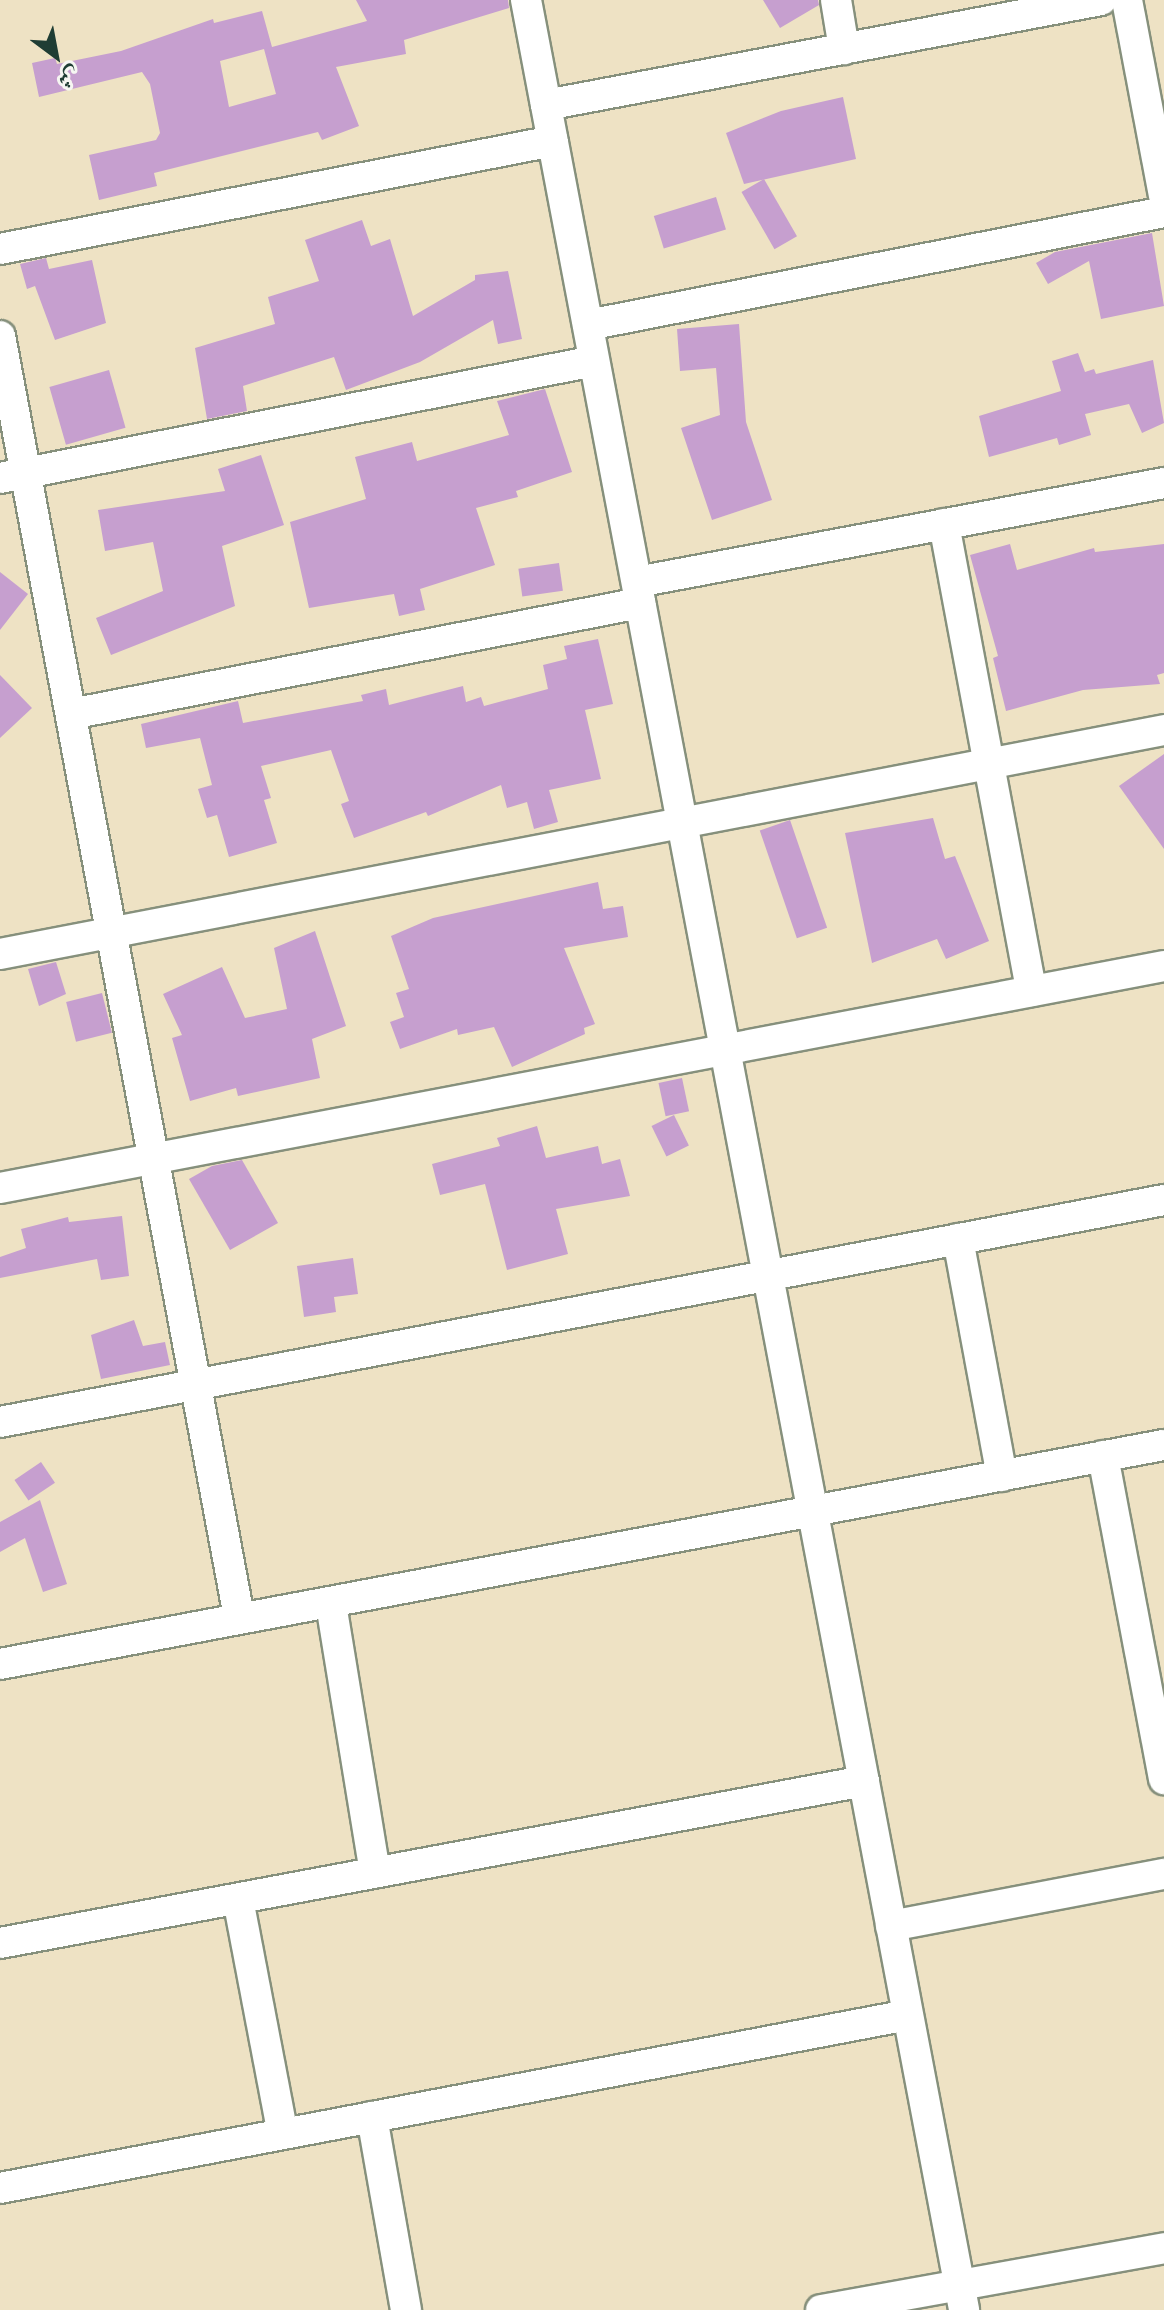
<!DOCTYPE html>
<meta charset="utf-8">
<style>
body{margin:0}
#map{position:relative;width:1164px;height:2310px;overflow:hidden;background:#eee2c4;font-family:"IM FELL DW Pica",Amiri,serif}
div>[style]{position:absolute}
.building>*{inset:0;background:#c69fcf;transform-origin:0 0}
.roads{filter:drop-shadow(2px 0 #86907c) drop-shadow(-2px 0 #86907c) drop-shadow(0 2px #86907c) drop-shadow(0 -2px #86907c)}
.minor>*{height:30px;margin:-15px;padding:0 15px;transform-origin:15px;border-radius:15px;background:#fff}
span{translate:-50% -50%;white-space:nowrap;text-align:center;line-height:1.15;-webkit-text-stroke:6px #f6f6f2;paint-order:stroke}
.north{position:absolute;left:16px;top:16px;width:80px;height:80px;-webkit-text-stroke:6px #f6f6f2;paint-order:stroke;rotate:148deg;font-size:22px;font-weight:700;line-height:32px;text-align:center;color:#1f3d34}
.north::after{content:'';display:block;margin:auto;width:28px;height:36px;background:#1f3d34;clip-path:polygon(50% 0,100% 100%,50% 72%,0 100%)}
</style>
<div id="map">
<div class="building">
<div style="clip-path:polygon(evenodd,356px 0,508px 0,509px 8px,404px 40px,406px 54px,336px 67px,359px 126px,322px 140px,318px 132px,154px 173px,157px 186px,99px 200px,89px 155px,156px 140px,160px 133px,150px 84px,142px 72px,39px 97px,32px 63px,55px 58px,57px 64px,121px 51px,213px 19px,214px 23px,262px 11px,272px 47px,367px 21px,356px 0,264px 49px,276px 94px,229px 107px,220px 61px,264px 49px)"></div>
<div style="clip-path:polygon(763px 0,818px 0,819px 5px,780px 28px)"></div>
<div style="clip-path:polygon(843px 97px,856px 159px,744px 184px,726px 133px,781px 111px)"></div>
<div style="left:764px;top:179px;width:66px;height:26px;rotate:60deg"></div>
<div style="left:716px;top:197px;width:34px;height:65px;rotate:73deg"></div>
<div style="clip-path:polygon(362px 220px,371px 246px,390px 239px,413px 316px,475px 280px,475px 275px,508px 271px,522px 339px,498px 344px,493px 320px,420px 362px,346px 390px,334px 357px,243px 386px,247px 411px,207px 419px,195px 348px,275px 324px,268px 297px,319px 281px,305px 240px)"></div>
<div style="clip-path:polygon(1152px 233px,1164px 306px,1101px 319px,1089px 261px,1048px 284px,1036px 263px,1055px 252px)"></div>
<div style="clip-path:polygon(46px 258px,49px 269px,92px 260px,106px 323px,55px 340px,35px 286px,27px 289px,20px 264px)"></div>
<div style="clip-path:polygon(739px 324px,746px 422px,772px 500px,712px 520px,681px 428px,720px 415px,716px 368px,680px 371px,677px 329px)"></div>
<div style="clip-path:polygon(1078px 353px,1085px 372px,1094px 369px,1096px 374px,1153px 360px,1164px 423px,1142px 433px,1129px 404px,1085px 414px,1091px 435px,1059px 445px,1057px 438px,989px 457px,979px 416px,1061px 391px,1052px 361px)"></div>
<div style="left:109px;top:370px;width:60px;height:62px;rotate:74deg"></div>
<div style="clip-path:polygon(545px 389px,572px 472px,516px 491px,518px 497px,476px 508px,495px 565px,420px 589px,425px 610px,399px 616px,394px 594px,309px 608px,290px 522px,366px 499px,355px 457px,412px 442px,417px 461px,509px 435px,497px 401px)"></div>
<div style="clip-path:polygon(261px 455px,284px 525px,222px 546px,235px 606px,111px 655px,96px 618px,163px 591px,153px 542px,105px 551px,98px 510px,225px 491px,218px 469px)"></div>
<div style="clip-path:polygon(1010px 544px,1017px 570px,1094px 548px,1095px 552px,1164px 544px,1164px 673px,1157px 675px,1160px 684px,1083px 690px,1006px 711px,993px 658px,998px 656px,970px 555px)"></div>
<div style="left:559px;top:563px;width:28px;height:41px;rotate:82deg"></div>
<div style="clip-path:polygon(0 572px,28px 594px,0 630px)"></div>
<div style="clip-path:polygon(598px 639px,613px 704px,585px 710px,601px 779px,549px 790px,558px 822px,534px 829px,527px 802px,507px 808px,501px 785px,428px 816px,426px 812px,354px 838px,341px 804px,349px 801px,331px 750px,261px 766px,271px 798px,264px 800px,277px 843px,229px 857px,217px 815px,207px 818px,198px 789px,212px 785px,200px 738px,146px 748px,141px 724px,238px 701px,243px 723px,363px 701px,361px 695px,386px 689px,389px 705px,463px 686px,466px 702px,481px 697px,484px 706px,548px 689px,543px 665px,567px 659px,564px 646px)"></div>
<div style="clip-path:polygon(0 675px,32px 708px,0 738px)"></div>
<div style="clip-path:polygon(1164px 754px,1164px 849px,1119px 786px)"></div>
<div style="clip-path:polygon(933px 818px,945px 859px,955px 856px,989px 941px,946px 959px,937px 939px,872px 963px,845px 833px)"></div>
<div style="left:790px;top:820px;width:114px;height:32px;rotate:71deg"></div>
<div style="clip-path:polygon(598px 882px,603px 909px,623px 906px,628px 937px,564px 948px,595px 1024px,584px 1028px,585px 1034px,512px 1067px,494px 1027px,458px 1035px,457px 1029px,400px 1049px,390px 1022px,404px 1017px,396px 993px,409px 989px,391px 936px,433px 918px)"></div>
<div style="clip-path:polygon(315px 931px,346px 1026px,312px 1039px,320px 1078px,238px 1096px,236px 1088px,190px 1101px,172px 1038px,182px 1035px,163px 994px,222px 967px,245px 1018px,287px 1009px,274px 948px)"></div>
<div style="clip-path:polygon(56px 962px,66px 994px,39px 1006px,28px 969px)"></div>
<div style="left:102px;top:993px;width:41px;height:37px;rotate:76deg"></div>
<div style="left:682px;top:1078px;width:34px;height:24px;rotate:78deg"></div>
<div style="left:674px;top:1115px;width:34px;height:25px;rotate:64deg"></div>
<div style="clip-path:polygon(537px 1126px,546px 1158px,598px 1146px,602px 1164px,620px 1159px,630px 1196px,556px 1209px,568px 1254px,507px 1270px,485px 1184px,440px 1195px,432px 1164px,500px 1146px,497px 1138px)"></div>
<div style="clip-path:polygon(242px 1160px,278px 1223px,230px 1250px,189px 1179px,212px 1166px)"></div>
<div style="clip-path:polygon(122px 1216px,129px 1276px,101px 1280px,97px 1259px,0 1278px,0 1257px,26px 1248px,21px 1229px,68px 1217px,69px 1222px)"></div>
<div style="clip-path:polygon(353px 1258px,358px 1294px,334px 1297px,336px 1312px,304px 1317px,297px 1266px)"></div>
<div style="clip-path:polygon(134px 1320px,143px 1346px,165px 1342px,170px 1365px,101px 1379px,91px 1335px)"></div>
<div style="left:41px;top:1462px;width:25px;height:32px;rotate:56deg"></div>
<div style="clip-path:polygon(40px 1500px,67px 1584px,43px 1592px,25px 1538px,0 1552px,0 1522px)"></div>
</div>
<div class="roads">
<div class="minor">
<div style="left:526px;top:0;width:2351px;rotate:79.26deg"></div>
<div style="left:836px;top:0;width:50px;rotate:80.7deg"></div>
<div style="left:1127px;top:0;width:199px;rotate:79.3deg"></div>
<div style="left:546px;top:105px;width:565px;rotate:-10.71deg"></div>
<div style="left:0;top:249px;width:563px;rotate:-11.05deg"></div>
<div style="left:588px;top:325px;width:587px;rotate:-11.1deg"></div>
<div style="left:0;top:336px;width:1303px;rotate:79.43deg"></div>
<div style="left:0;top:478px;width:605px;rotate:-11.14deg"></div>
<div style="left:944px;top:524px;width:475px;rotate:79.4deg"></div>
<div style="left:637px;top:582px;width:536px;rotate:-10.64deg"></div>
<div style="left:71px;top:714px;width:580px;rotate:-11.04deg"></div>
<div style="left:0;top:954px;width:1185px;rotate:-10.89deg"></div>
<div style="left:0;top:1188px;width:1185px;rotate:-10.8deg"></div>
<div style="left:958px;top:1239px;width:241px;rotate:79.5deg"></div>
<div style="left:0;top:1422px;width:1185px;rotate:-10.8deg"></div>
<div style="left:1103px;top:1456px;width:329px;rotate:79.3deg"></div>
<div style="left:331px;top:1604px;width:272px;rotate:80.7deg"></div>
<div style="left:0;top:1664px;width:1184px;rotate:-10.66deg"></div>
<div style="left:238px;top:1899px;width:239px;rotate:79.2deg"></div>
<div style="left:891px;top:1926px;width:278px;rotate:-10.8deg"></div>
<div style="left:0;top:1943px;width:879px;rotate:-10.62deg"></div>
<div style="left:372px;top:2117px;width:196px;rotate:80deg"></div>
<div style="left:0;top:2188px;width:924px;rotate:-10.79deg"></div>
<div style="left:821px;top:2310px;width:349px;rotate:-10.2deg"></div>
</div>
</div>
<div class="north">ش</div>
</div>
